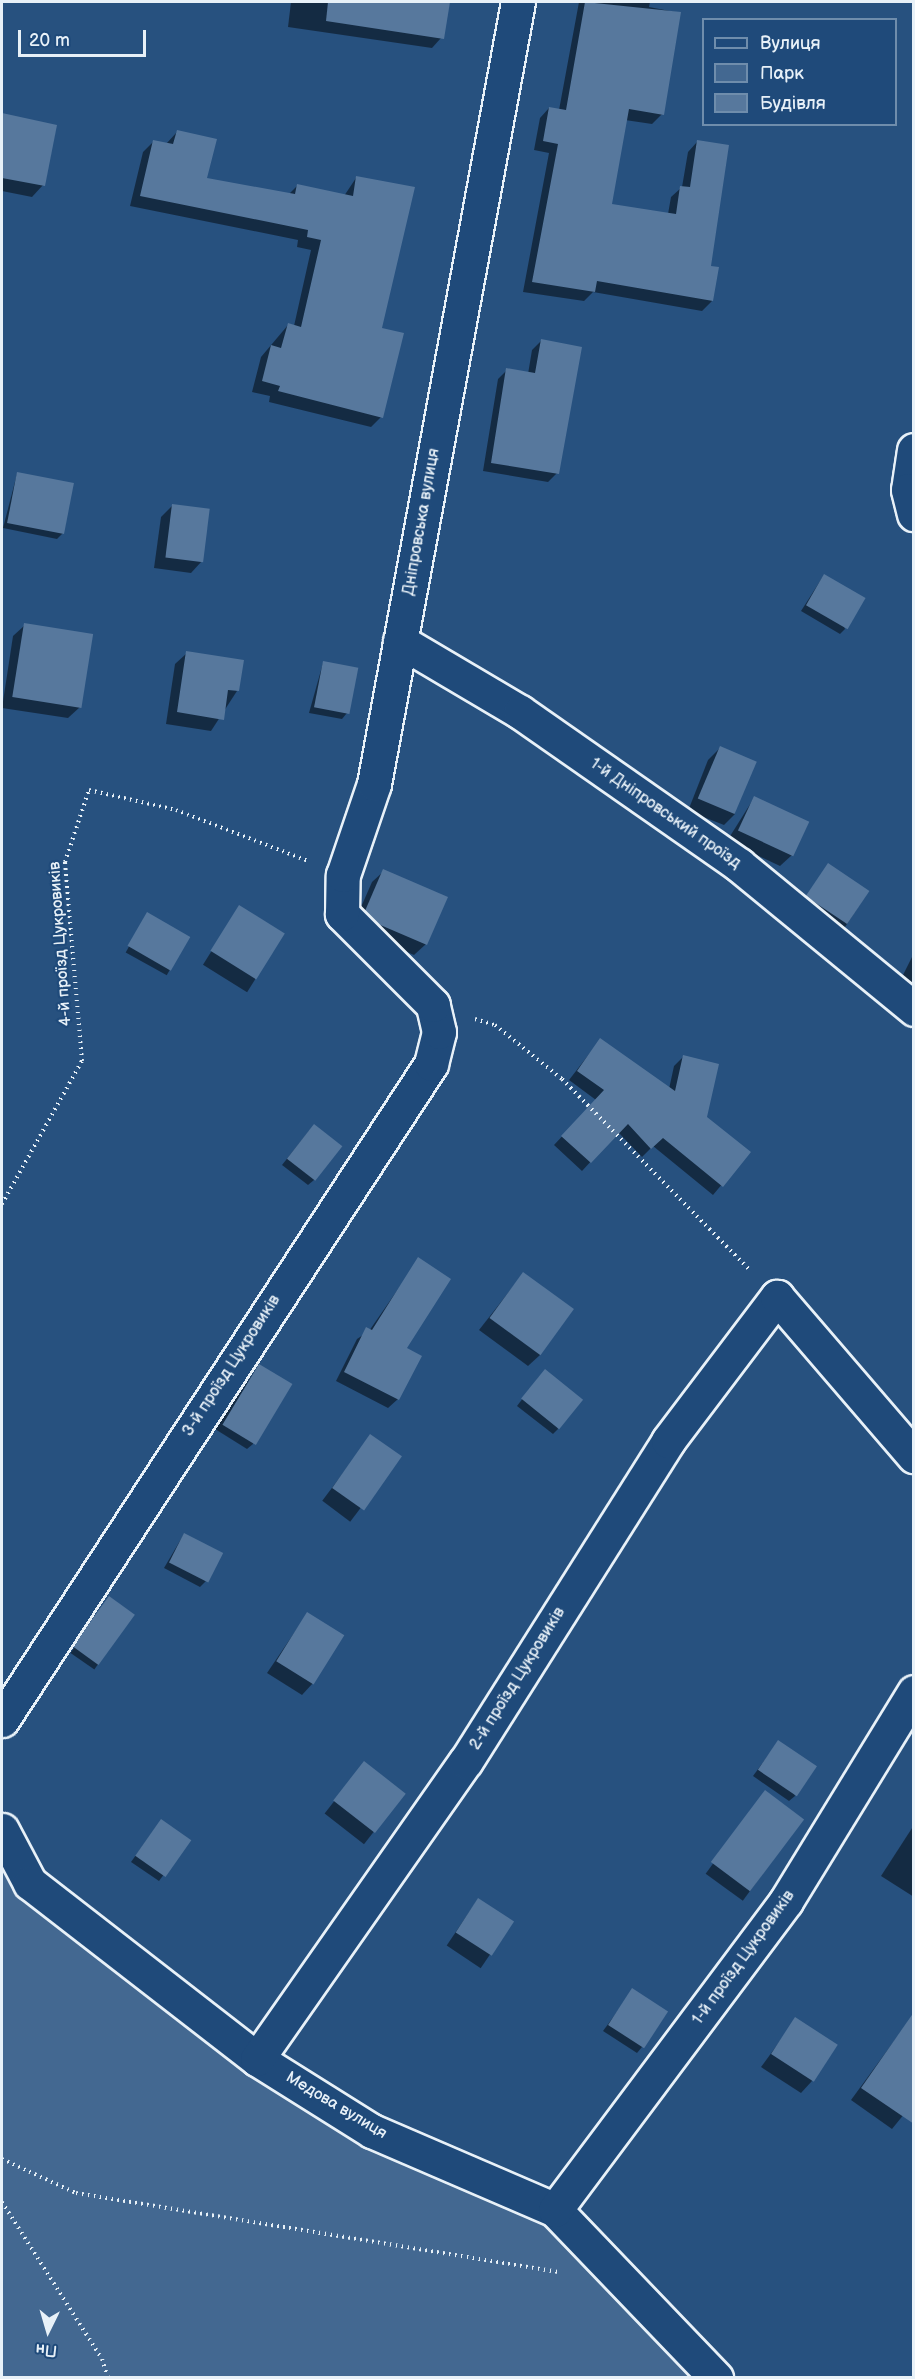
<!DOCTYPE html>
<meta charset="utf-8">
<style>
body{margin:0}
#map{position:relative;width:915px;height:2379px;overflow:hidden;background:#27517f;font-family:"Balsamiq Sans",sans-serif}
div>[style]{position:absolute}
.green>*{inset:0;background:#436891}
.shadow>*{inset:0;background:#0007;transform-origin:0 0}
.building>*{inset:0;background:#57789d;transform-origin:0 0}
.path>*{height:4px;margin-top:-2px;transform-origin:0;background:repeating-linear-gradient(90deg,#e8f1f8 0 1.5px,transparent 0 6px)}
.roads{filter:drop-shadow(2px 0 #e8f1f8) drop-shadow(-2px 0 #e8f1f8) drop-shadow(0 2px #e8f1f8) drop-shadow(0 -2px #e8f1f8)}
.minor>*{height:33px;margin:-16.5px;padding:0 16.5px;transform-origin:16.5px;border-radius:16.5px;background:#1f4a7a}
span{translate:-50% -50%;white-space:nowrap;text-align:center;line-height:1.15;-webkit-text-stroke:4.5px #1f4a7a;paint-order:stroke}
.street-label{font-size:16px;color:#e8f1f8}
.frame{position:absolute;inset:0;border:3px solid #e8f1f8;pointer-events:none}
.legend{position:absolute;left:702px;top:18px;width:195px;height:108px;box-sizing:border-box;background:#1f4a7a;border:2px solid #6f8dac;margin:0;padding:8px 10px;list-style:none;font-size:18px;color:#e8f1f8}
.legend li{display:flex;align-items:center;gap:12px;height:30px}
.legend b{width:30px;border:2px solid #6f8dac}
.north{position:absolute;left:18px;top:2301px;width:60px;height:60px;-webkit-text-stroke:4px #1f4a7a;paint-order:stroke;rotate:185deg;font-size:16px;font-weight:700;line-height:24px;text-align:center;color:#e8f1f8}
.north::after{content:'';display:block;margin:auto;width:21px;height:27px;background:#e8f1f8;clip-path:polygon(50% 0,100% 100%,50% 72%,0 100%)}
.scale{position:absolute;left:18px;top:30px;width:128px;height:27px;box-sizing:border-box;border:3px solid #e8f1f8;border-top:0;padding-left:8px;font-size:18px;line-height:21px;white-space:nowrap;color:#e8f1f8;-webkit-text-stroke:4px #1f4a7a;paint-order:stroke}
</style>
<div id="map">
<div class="green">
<div style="clip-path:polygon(2px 1861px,250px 2069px,546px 2218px,706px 2377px,2px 2377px)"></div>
</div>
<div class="shadow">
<div style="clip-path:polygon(291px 2px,449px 2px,441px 38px,432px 48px,288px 27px)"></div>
<div style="clip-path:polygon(579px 2px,650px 2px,649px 7px,680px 13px,662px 114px,652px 124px,625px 120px,611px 205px,668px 214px,671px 197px,682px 187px,688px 152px,697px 142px,712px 301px,702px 311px,593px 292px,584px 301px,523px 292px,549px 153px,534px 150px,540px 118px,549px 108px,559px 110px)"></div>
<div style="clip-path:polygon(2px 115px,55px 126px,43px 185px,32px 197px,2px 191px)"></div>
<div style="clip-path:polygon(177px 132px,205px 179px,289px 194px,297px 186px,344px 196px,356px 178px,381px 329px,381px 417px,371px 427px,269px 402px,270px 396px,252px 392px,261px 357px,288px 325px,294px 326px,311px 250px,297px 247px,298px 240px,130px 206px,143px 152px,154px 141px,166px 144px)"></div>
<div style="clip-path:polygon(541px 341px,557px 473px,548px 482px,483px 471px,498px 379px,507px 370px,528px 374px,532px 350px)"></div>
<div style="clip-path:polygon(17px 474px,63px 533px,57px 539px,3px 528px)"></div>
<div style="clip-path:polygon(172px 506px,202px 561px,191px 573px,154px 568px,161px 517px)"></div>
<div style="clip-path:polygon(824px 575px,845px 629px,840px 634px,801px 611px)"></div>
<div style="clip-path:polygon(25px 625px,80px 707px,68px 718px,2px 708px,13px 636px)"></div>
<div style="clip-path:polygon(187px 653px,237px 691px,211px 731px,166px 724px,175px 664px)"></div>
<div style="clip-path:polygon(323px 663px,347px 713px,342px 719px,309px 713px)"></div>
<div style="clip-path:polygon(720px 748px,735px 814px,724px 825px,688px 811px,708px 760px)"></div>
<div style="clip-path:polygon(754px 798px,792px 855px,780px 866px,727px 841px)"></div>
<div style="left:828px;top:865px;width:48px;height:54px;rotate:33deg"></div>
<div style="clip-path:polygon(384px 871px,426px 944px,414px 955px,367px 935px,354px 923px,372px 882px)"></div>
<div style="left:239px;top:907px;width:52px;height:68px;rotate:32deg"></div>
<div style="left:147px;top:914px;width:47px;height:44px;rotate:29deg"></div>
<div style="clip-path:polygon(914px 953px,914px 987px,900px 981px)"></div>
<div style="clip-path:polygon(600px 1040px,669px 1089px,674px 1066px,683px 1057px,705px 1118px,749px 1152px,713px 1195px,653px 1146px,642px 1157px,618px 1132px,582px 1171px,554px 1145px,596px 1100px,569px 1080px)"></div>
<div style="clip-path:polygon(309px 1131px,314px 1180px,308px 1185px,282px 1165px)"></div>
<div style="clip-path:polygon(419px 1259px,398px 1399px,388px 1408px,336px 1381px,357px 1339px,369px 1331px)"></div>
<div style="clip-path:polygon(523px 1274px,540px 1355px,528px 1366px,479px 1330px)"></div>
<div style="clip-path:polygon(259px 1365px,253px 1444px,247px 1449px,215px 1429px)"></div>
<div style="clip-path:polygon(539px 1377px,558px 1429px,553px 1434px,517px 1406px)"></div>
<div style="left:371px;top:1436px;width:35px;height:81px;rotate:37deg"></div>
<div style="clip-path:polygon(184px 1534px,206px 1581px,200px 1587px,164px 1568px)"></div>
<div style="left:109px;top:1598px;width:29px;height:67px;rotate:35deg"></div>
<div style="clip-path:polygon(307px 1614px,313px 1683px,302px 1695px,267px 1673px)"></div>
<div style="clip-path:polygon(778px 1742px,795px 1796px,789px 1801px,753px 1776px)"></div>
<div style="left:364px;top:1763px;width:50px;height:64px;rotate:38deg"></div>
<div style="left:765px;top:1792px;width:46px;height:101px;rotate:36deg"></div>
<div style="clip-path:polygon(914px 1825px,914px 1897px,881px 1876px)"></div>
<div style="clip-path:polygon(156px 1827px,189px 1840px,159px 1881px,131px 1862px)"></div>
<div style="left:478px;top:1899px;width:41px;height:56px;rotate:34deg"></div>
<div style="clip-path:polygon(633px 1990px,642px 2047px,637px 2053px,603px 2031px)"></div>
<div style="clip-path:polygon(796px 2019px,812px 2081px,801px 2093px,761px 2067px)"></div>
<div style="clip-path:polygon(900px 2033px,914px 2102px,892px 2129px,851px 2100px)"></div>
</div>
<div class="building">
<div style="clip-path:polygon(328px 2px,450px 2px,444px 39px,326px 21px)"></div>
<div style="clip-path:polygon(585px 2px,681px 12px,664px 115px,629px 109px,612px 204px,676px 214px,680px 186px,690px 187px,697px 140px,729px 145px,711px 266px,719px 267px,713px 301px,597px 281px,595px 292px,532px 282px,558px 144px,543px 141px,549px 107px,566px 110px)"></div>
<div style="clip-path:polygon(2px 113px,57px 125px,45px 186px,2px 178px)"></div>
<div style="clip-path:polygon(177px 130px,217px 139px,207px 178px,295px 194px,297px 184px,353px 196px,356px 176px,415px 187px,382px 328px,404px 333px,383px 418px,278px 391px,280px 386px,262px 381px,271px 345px,281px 348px,288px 323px,301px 327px,321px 240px,307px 237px,308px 230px,140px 196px,153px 140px,173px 144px)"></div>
<div style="clip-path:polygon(541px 339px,582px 347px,559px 474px,491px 463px,506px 368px,535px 373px)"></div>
<div style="left:17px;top:472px;width:58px;height:52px;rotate:11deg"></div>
<div style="left:172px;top:504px;width:38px;height:54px;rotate:7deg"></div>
<div style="left:824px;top:574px;width:48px;height:36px;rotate:30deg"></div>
<div style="left:24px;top:623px;width:70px;height:75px;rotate:9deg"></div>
<div style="clip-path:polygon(186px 651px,244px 660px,239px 691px,228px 690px,224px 720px,177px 712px)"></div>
<div style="left:323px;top:661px;width:36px;height:47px;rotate:11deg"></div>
<div style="left:720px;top:746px;width:40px;height:57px;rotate:23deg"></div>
<div style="left:754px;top:796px;width:61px;height:38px;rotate:25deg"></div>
<div style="left:828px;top:863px;width:50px;height:40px;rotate:34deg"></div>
<div style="clip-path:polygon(383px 869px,448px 897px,427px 945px,378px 924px,365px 911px)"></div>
<div style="left:239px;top:905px;width:54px;height:54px;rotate:32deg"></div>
<div style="left:147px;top:912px;width:50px;height:39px;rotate:30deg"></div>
<div style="clip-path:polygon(600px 1038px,675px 1091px,683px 1055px,719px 1064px,707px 1117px,751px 1152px,723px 1187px,663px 1138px,651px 1149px,628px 1124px,591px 1163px,561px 1136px,604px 1090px,577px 1071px)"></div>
<div style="left:314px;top:1124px;width:36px;height:44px;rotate:38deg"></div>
<div style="clip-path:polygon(418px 1257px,451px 1279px,407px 1348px,422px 1356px,399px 1400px,344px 1372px,366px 1327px,372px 1330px)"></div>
<div style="left:523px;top:1272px;width:63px;height:57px;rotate:36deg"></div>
<div style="left:259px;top:1364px;width:39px;height:71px;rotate:31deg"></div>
<div style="left:545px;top:1369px;width:49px;height:38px;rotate:39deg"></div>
<div style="left:370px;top:1434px;width:39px;height:66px;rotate:35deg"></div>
<div style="left:184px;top:1533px;width:44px;height:33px;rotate:27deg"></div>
<div style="left:109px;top:1596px;width:32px;height:62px;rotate:36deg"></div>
<div style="left:307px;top:1612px;width:44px;height:58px;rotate:32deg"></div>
<div style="left:778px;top:1740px;width:47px;height:36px;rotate:34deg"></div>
<div style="left:364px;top:1761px;width:53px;height:50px;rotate:38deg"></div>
<div style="left:765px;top:1790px;width:49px;height:90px;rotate:37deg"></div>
<div style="left:161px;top:1819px;width:37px;height:45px;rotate:35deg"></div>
<div style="left:478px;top:1898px;width:43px;height:41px;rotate:33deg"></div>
<div style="left:632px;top:1988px;width:43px;height:44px;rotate:33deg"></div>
<div style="clip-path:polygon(914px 2012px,914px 2124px,861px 2088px)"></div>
<div style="left:795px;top:2017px;width:51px;height:44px;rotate:33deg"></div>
</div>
<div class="path">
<div style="left:475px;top:1019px;width:21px;rotate:17deg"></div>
<div style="left:495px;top:1025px;width:86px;rotate:38.9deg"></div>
<div style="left:562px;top:1079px;width:267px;rotate:45.5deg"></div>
<div style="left:2px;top:1204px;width:164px;rotate:-60.8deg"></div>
<div style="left:82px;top:1061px;width:200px;rotate:-94.9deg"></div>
<div style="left:65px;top:862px;width:76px;rotate:-71.6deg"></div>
<div style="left:89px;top:790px;width:89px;rotate:12.9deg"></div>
<div style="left:176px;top:810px;width:142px;rotate:21.1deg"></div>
<div style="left:2px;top:2159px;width:81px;rotate:24.7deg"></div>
<div style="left:76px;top:2193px;width:489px;rotate:9.3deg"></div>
<div style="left:2px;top:2202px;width:186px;rotate:57.5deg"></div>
<div style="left:102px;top:2359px;width:20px;rotate:72deg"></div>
</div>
<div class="roads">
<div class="minor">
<div style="left:914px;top:450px;width:40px;rotate:98.5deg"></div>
<div style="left:908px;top:490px;width:25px;rotate:76deg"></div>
<div style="left:400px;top:641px;width:139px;rotate:30.6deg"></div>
<div style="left:520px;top:712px;width:267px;rotate:34.9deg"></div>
<div style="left:739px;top:865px;width:227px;rotate:39.4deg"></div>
<div style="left:2px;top:1720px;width:784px;rotate:-56.82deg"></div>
<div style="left:431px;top:1064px;width:33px;rotate:-76deg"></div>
<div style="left:439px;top:1032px;width:28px;rotate:-103deg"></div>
<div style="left:433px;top:1005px;width:129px;rotate:-135deg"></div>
<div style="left:342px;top:914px;width:39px;rotate:-89deg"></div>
<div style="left:343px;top:875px;width:96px;rotate:-71.2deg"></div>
<div style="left:374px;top:784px;width:795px;rotate:-79.57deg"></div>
<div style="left:2px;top:1830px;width:60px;rotate:62.2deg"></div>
<div style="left:30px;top:1883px;width:287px;rotate:37.8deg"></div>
<div style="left:257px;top:2059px;width:136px;rotate:32.1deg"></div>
<div style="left:372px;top:2131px;width:199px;rotate:23.3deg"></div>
<div style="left:555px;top:2210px;width:233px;rotate:46.2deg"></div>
<div style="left:257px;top:2059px;width:364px;rotate:-55deg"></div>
<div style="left:466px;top:1761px;width:378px;rotate:-57.7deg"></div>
<div style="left:668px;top:1441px;width:181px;rotate:-52.9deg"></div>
<div style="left:777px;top:1297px;width:210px;rotate:49.3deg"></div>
<div style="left:555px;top:2210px;width:386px;rotate:-53.2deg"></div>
<div style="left:786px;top:1901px;width:245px;rotate:-58.5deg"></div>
</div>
</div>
<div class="street-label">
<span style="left:422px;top:522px;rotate:-80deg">Дніпровська вулиця</span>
<span style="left:665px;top:814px;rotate:35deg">1-й Дніпровський проїзд</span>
<span style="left:61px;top:944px;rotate:-94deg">4-й проїзд Цукровиків</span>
<span style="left:232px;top:1366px;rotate:-57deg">3-й проїзд Цукровиків</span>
<span style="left:518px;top:1679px;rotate:-58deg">2-й проїзд Цукровиків</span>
<span style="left:744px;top:1958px;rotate:-54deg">1-й проїзд Цукровиків</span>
<span style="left:336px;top:2106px;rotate:31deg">Медова вулиця</span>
</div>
<div class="frame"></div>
<ul class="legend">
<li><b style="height:8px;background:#1f4a7a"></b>Вулиця</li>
<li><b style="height:16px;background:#436891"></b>Парк</li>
<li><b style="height:16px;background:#57789d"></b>Будівля</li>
</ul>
<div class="north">Пн</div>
<div class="scale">20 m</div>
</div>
